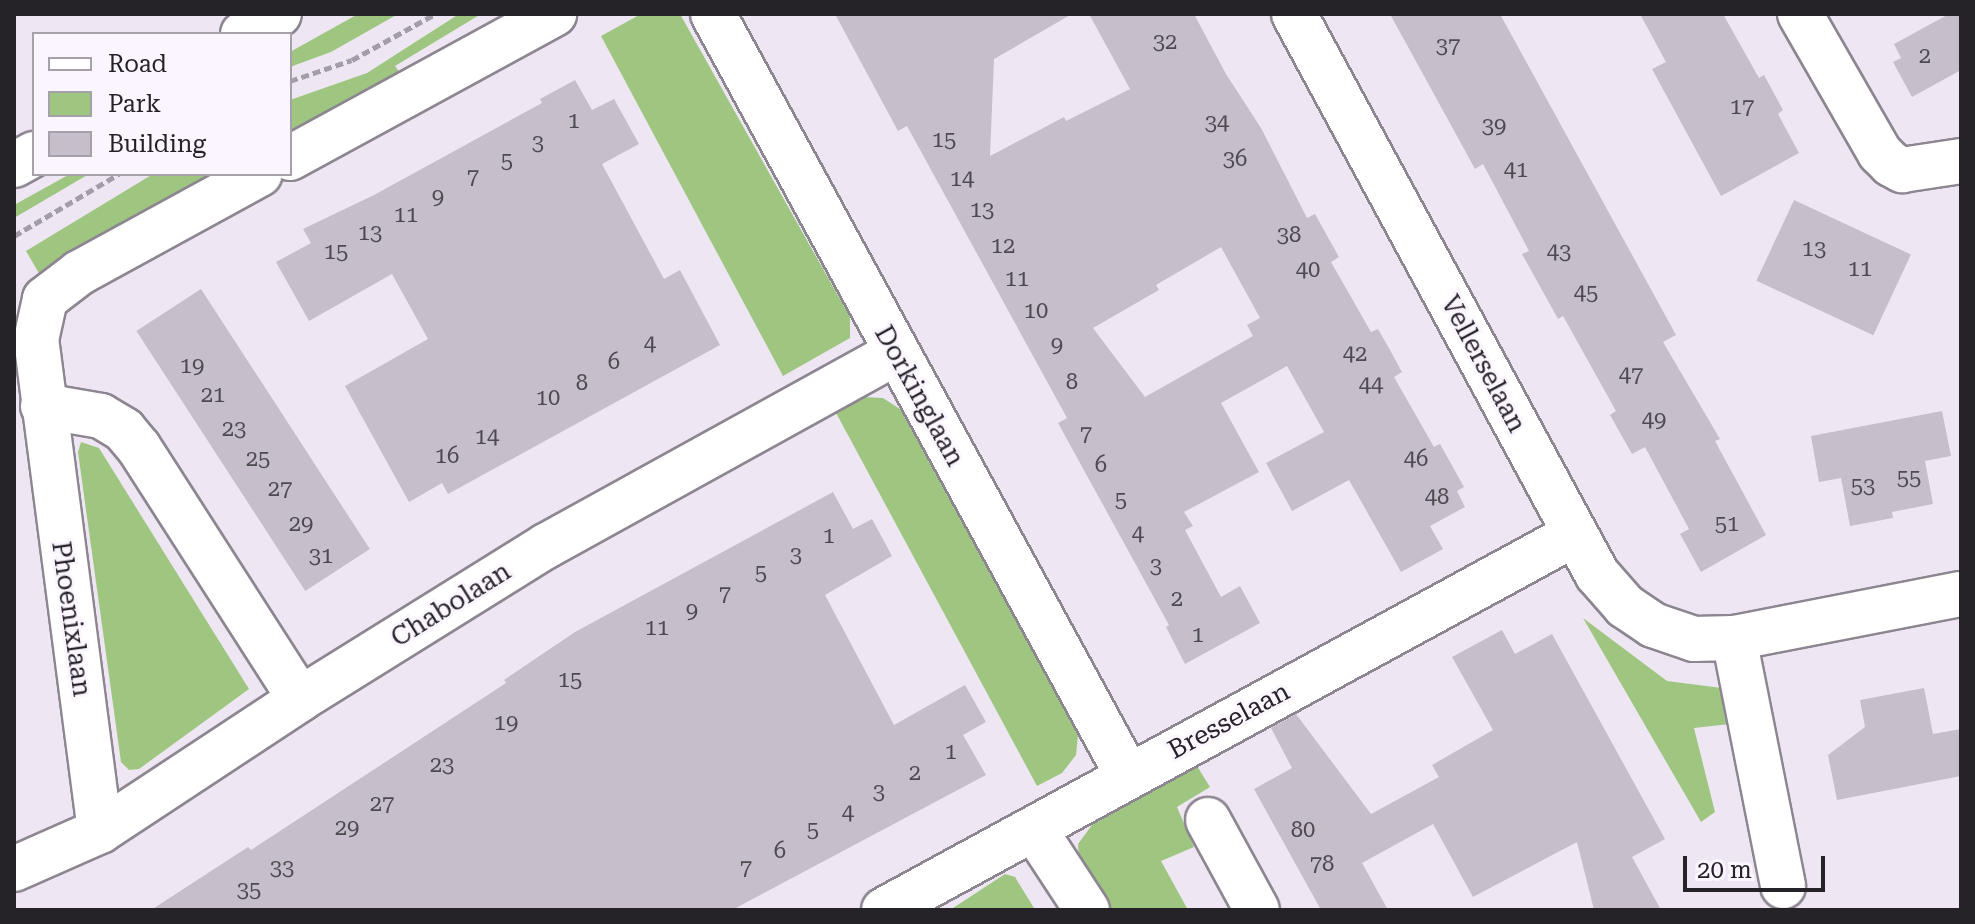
<!DOCTYPE html>
<style>
body{margin:0}
#map{position:relative;width:1975px;height:924px;overflow:hidden;background:#eee7f3;font-family:"Roboto Serif",serif}
div>[style]{position:absolute}
.green>*{inset:0;background:#9fc680}
.building>*{inset:0;background:#c6bfcb;transform-origin:0 0}
.path>*{height:5px;margin-top:-2.5px;transform-origin:0;background:repeating-linear-gradient(90deg,#a29da6 0 8px,transparent 0 12px)}
.roads{filter:drop-shadow(2px 0 #8d8691) drop-shadow(-2px 0 #8d8691) drop-shadow(0 2px #8d8691) drop-shadow(0 -2px #8d8691)}
.minor>*{height:44px;margin:-22px;padding:0 22px;transform-origin:22px;border-radius:22px;background:#fff}
span{translate:-50% -50%;white-space:nowrap;text-align:center;line-height:1.15;-webkit-text-stroke:6px #fbf5ff;paint-order:stroke}
.number-label{font-size:22px;color:#4e4a51}
.number-label span{-webkit-text-stroke-width:0}
.street-label{font-size:26px;color:#262328}
.frame{position:absolute;inset:0;border:16px solid #262328;pointer-events:none}
.legend{position:absolute;left:32px;top:32px;width:260px;height:144px;box-sizing:border-box;background:#fbf5ff;border:2px solid #a6a1a9;margin:0;padding:10px 14px;list-style:none;font-size:24px;color:#262328}
.legend li{display:flex;align-items:center;gap:16px;height:40px}
.legend b{width:40px;border:2px solid #a6a1a9}
.scale{position:absolute;left:1683px;top:856px;width:142px;height:36px;box-sizing:border-box;border:4px solid #262328;border-top:0;padding-left:10px;font-size:24px;line-height:28px;white-space:nowrap;color:#262328;-webkit-text-stroke:6px #fbf5ff;paint-order:stroke}
</style>
<div id="map">
<div class="green">
<div style="clip-path:polygon(358px 14px,398px 14px,331px 52px,290px 67px,290px 52px)"></div>
<div style="clip-path:polygon(459px 14px,481px 14px,395px 66px,401px 74px,290px 136px,290px 100px,367px 73px)"></div>
<div style="clip-path:polygon(641px 14px,680px 14px,850px 317px,850px 338px,783px 376px,601px 36px)"></div>
<div style="clip-path:polygon(70px 174px,89px 174px,14px 218px,14px 205px)"></div>
<div style="clip-path:polygon(153px 174px,222px 174px,40px 275px,26px 251px)"></div>
<div style="clip-path:polygon(864px 397px,883px 398px,900px 409px,1078px 735px,1076px 755px,1062px 773px,1037px 786px,835px 411px)"></div>
<div style="clip-path:polygon(81px 442px,99px 448px,249px 689px,139px 769px,129px 770px,121px 762px,78px 452px)"></div>
<div style="clip-path:polygon(1583px 618px,1667px 681px,1722px 688px,1730px 724px,1694px 728px,1715px 812px,1701px 822px)"></div>
<div style="clip-path:polygon(1197px 766px,1210px 787px,1177px 807px,1194px 847px,1161px 861px,1188px 910px,1109px 910px,1079px 860px,1078px 844px,1092px 825px)"></div>
<div style="clip-path:polygon(1005px 874px,1015px 877px,1034px 908px,950px 910px)"></div>
</div>
<div class="building">
<div style="clip-path:polygon(evenodd,835px 14px,1072px 14px,994px 59px,990px 156px,1064px 117px,1066px 121px,1130px 89px,1089px 14px,1194px 14px,1226px 74px,1261px 128px,1307px 218px,1315px 214px,1339px 257px,1331px 262px,1371px 332px,1378px 329px,1390px 350px,1402px 372px,1394px 377px,1434px 447px,1440px 444px,1464px 487px,1457px 491px,1465px 507px,1430px 526px,1443px 549px,1401px 572px,1349px 480px,1292px 511px,1266px 463px,1324px 432px,1287px 366px,1221px 403px,1259px 472px,1184px 512px,1193px 526px,1185px 530px,1221px 597px,1240px 586px,1260px 623px,1185px 664px,1166px 627px,1169px 625px,1058px 423px,1067px 418px,907px 126px,898px 131px,835px 14px,1221px 247px,1260px 318px,1247px 325px,1253px 336px,1145px 397px,1093px 328px,1159px 290px,1156px 285px,1221px 247px)"></div>
<div style="clip-path:polygon(1390px 14px,1500px 14px,1676px 335px,1663px 342px,1720px 439px,1715px 441px,1766px 535px,1701px 572px,1680px 534px,1689px 529px,1645px 447px,1632px 454px,1610px 415px,1616px 411px,1563px 316px,1558px 319px,1522px 254px,1529px 251px,1483px 164px,1475px 169px)"></div>
<div style="clip-path:polygon(1640px 14px,1723px 14px,1759px 78px,1764px 75px,1783px 110px,1778px 114px,1799px 153px,1721px 196px,1652px 69px,1666px 62px)"></div>
<div style="clip-path:polygon(1949px 14px,1961px 14px,1961px 70px,1912px 97px,1893px 62px,1901px 58px,1894px 44px)"></div>
<div style="clip-path:polygon(575px 80px,592px 110px,614px 99px,639px 144px,602px 164px,664px 279px,680px 270px,720px 345px,448px 494px,442px 483px,409px 502px,345px 386px,428px 339px,392px 274px,309px 321px,276px 262px,311px 243px,303px 229px,374px 195px,542px 103px,540px 99px)"></div>
<div style="left:1794px;top:200px;width:129px;height:89px;rotate:25deg"></div>
<div style="left:201px;top:289px;width:310px;height:77px;rotate:57deg"></div>
<div style="clip-path:polygon(1942px 411px,1951px 456px,1925px 461px,1933px 504px,1892px 512px,1893px 518px,1850px 526px,1841px 478px,1819px 482px,1811px 436px)"></div>
<div style="clip-path:polygon(833px 492px,853px 529px,872px 519px,892px 556px,825px 595px,894px 725px,965px 685px,986px 722px,963px 735px,986px 775px,732px 910px,151px 910px,248px 847px,251px 850px,506px 683px,504px 680px,575px 632px)"></div>
<div style="clip-path:polygon(1502px 630px,1515px 654px,1552px 634px,1665px 839px,1632px 857px,1661px 910px,1594px 910px,1577px 842px,1473px 897px,1433px 824px,1362px 863px,1388px 910px,1321px 910px,1254px 789px,1292px 768px,1271px 728px,1296px 714px,1371px 814px,1439px 777px,1432px 765px,1493px 730px,1452px 657px)"></div>
<div style="clip-path:polygon(1924px 688px,1933px 734px,1961px 729px,1961px 776px,1837px 800px,1828px 755px,1865px 727px,1860px 700px)"></div>
</div>
<div class="path">
<div style="left:290px;top:81px;width:65px;rotate:-18.7deg"></div>
<div style="left:352px;top:60px;width:95px;rotate:-29deg"></div>
<div style="left:14px;top:236px;width:122px;rotate:-30.6deg"></div>
</div>
<div class="roads">
<div class="minor">
<div style="left:713px;top:14px;width:868px;rotate:61.43deg"></div>
<div style="left:1294px;top:14px;width:637px;rotate:61.58deg"></div>
<div style="left:1597px;top:574px;width:43px;rotate:48.8deg"></div>
<div style="left:1625px;top:606px;width:34px;rotate:34deg"></div>
<div style="left:1653px;top:625px;width:43px;rotate:18.9deg"></div>
<div style="left:1694px;top:639px;width:40px;rotate:-1.4deg"></div>
<div style="left:1734px;top:638px;width:231px;rotate:-11deg"></div>
<div style="left:1800px;top:14px;width:160px;rotate:60.1deg"></div>
<div style="left:1880px;top:153px;width:16px;rotate:45deg"></div>
<div style="left:1891px;top:164px;width:13px;rotate:29deg"></div>
<div style="left:1902px;top:170px;width:60px;rotate:-8.7deg"></div>
<div style="left:243px;top:34px;width:41px;rotate:-29.1deg"></div>
<div style="left:290px;top:158px;width:301px;rotate:-28.6deg"></div>
<div style="left:14px;top:165px;width:23px;rotate:-29deg"></div>
<div style="left:43px;top:406px;width:59px;rotate:9.8deg"></div>
<div style="left:101px;top:416px;width:27px;rotate:31deg"></div>
<div style="left:124px;top:430px;width:23px;rotate:50deg"></div>
<div style="left:139px;top:448px;width:298px;rotate:57.3deg"></div>
<div style="left:1734px;top:638px;width:253px;rotate:78.8deg"></div>
<div style="left:1208px;top:820px;width:102px;rotate:61.4deg"></div>
<div style="left:1034px;top:829px;width:97px;rotate:56.8deg"></div>
<div style="left:100px;top:831px;width:495px;rotate:-97.4deg"></div>
<div style="left:36px;top:340px;width:42px;rotate:-77.6deg"></div>
<div style="left:45px;top:299px;width:43px;rotate:-37.4deg"></div>
<div style="left:79px;top:273px;width:206px;rotate:-28.7deg"></div>
<div style="left:14px;top:869px;width:94px;rotate:-23.8deg"></div>
<div style="left:100px;top:831px;width:240px;rotate:-33.4deg"></div>
<div style="left:300px;top:699px;width:290px;rotate:-31.9deg"></div>
<div style="left:546px;top:546px;width:400px;rotate:-28.9deg"></div>
<div style="left:884px;top:910px;width:787px;rotate:-28.55deg"></div>
</div>
</div>
<div class="number-label">
<span style="left:1165px;top:42px">32</span>
<span style="left:1448px;top:46px">37</span>
<span style="left:1925px;top:56px">2</span>
<span style="left:1742px;top:107px">17</span>
<span style="left:574px;top:121px">1</span>
<span style="left:1217px;top:123px">34</span>
<span style="left:1494px;top:126px">39</span>
<span style="left:944px;top:140px">15</span>
<span style="left:538px;top:143px">3</span>
<span style="left:1235px;top:159px">36</span>
<span style="left:507px;top:161px">5</span>
<span style="left:1516px;top:170px">41</span>
<span style="left:473px;top:177px">7</span>
<span style="left:962px;top:179px">14</span>
<span style="left:438px;top:197px">9</span>
<span style="left:982px;top:210px">13</span>
<span style="left:406px;top:215px">11</span>
<span style="left:370px;top:233px">13</span>
<span style="left:1289px;top:235px">38</span>
<span style="left:1003px;top:246px">12</span>
<span style="left:1814px;top:249px">13</span>
<span style="left:336px;top:252px">15</span>
<span style="left:1559px;top:252px">43</span>
<span style="left:1860px;top:269px">11</span>
<span style="left:1308px;top:270px">40</span>
<span style="left:1017px;top:279px">11</span>
<span style="left:1586px;top:293px">45</span>
<span style="left:1036px;top:311px">10</span>
<span style="left:650px;top:344px">4</span>
<span style="left:1057px;top:345px">9</span>
<span style="left:1355px;top:354px">42</span>
<span style="left:614px;top:362px">6</span>
<span style="left:192px;top:366px">19</span>
<span style="left:1631px;top:375px">47</span>
<span style="left:1072px;top:382px">8</span>
<span style="left:582px;top:383px">8</span>
<span style="left:1371px;top:385px">44</span>
<span style="left:213px;top:395px">21</span>
<span style="left:548px;top:398px">10</span>
<span style="left:1654px;top:420px">49</span>
<span style="left:234px;top:429px">23</span>
<span style="left:1086px;top:434px">7</span>
<span style="left:487px;top:437px">14</span>
<span style="left:447px;top:456px">16</span>
<span style="left:258px;top:459px">25</span>
<span style="left:1416px;top:459px">46</span>
<span style="left:1101px;top:465px">6</span>
<span style="left:1909px;top:478px">55</span>
<span style="left:1863px;top:486px">53</span>
<span style="left:280px;top:489px">27</span>
<span style="left:1437px;top:497px">48</span>
<span style="left:1121px;top:500px">5</span>
<span style="left:301px;top:524px">29</span>
<span style="left:1727px;top:524px">51</span>
<span style="left:1138px;top:534px">4</span>
<span style="left:829px;top:536px">1</span>
<span style="left:796px;top:555px">3</span>
<span style="left:321px;top:556px">31</span>
<span style="left:1156px;top:566px">3</span>
<span style="left:761px;top:573px">5</span>
<span style="left:725px;top:594px">7</span>
<span style="left:1177px;top:599px">2</span>
<span style="left:692px;top:611px">9</span>
<span style="left:657px;top:628px">11</span>
<span style="left:1198px;top:635px">1</span>
<span style="left:570px;top:680px">15</span>
<span style="left:506px;top:723px">19</span>
<span style="left:951px;top:752px">1</span>
<span style="left:442px;top:765px">23</span>
<span style="left:915px;top:773px">2</span>
<span style="left:879px;top:792px">3</span>
<span style="left:382px;top:804px">27</span>
<span style="left:848px;top:813px">4</span>
<span style="left:347px;top:828px">29</span>
<span style="left:813px;top:830px">5</span>
<span style="left:1303px;top:830px">80</span>
<span style="left:780px;top:851px">6</span>
<span style="left:1322px;top:864px">78</span>
<span style="left:282px;top:868px">33</span>
<span style="left:746px;top:868px">7</span>
<span style="left:249px;top:890px">35</span>
</div>
<div class="street-label">
<span style="left:1483px;top:364px;rotate:62deg">Vellerselaan</span>
<span style="left:919px;top:396px;rotate:61deg">Dorkinglaan</span>
<span style="left:451px;top:605px;rotate:-32deg">Chabolaan</span>
<span style="left:71px;top:619px;rotate:82deg">Phoenixlaan</span>
<span style="left:1229px;top:721px;rotate:-28deg">Bresselaan</span>
</div>
<div class="frame"></div>
<ul class="legend">
<li><b style="height:10px;background:#fff"></b>Road</li>
<li><b style="height:22px;background:#9fc680"></b>Park</li>
<li><b style="height:22px;background:#c6bfcb"></b>Building</li>
</ul>
<div class="scale">20 m</div>
</div>
